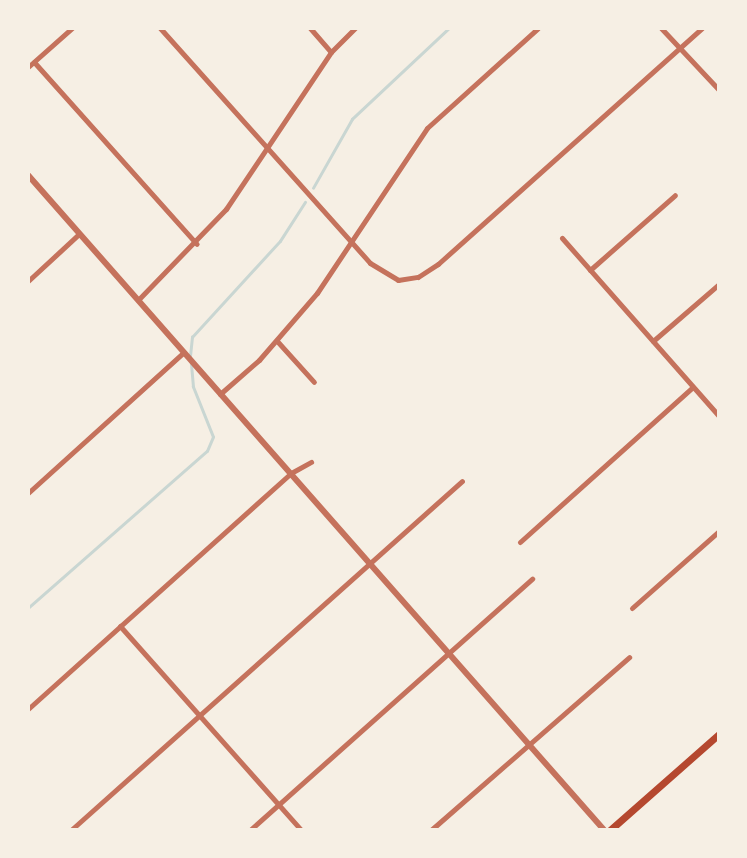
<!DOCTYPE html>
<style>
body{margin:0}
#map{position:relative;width:747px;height:858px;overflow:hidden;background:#f6efe4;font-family:"Asap Condensed",sans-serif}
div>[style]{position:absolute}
.stream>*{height:2.5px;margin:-1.25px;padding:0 1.25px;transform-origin:1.25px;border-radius:1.25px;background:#c9d6d2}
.minor>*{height:5px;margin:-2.5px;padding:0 2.5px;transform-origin:2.5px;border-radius:2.5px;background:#c5725c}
.tertiary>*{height:6px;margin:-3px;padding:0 3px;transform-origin:3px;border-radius:3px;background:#c5725c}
.secondary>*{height:7px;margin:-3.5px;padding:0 3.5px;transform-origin:3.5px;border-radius:3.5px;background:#b5482f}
span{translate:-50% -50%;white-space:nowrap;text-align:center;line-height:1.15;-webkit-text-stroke:5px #f6efe4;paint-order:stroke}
.frame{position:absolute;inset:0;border:30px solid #f6efe4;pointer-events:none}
</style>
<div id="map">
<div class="stream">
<div style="left:313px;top:188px;width:79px;rotate:-60.5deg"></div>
<div style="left:352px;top:119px;width:133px;rotate:-43.2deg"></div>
<div style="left:190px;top:356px;width:19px;rotate:-84deg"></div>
<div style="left:192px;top:337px;width:130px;rotate:-47.5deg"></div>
<div style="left:280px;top:241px;width:46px;rotate:-57.3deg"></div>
<div style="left:28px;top:608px;width:238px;rotate:-41.3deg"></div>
<div style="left:207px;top:451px;width:15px;rotate:-67deg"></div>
<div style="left:213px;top:437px;width:54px;rotate:-111.8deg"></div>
<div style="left:193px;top:387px;width:24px;rotate:-95deg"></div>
</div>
<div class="minor">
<div style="left:160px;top:28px;width:315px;rotate:48.2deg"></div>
<div style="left:370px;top:263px;width:33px;rotate:31deg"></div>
<div style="left:398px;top:280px;width:20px;rotate:-9deg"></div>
<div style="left:418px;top:277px;width:24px;rotate:-33deg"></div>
<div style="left:438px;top:264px;width:354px;rotate:-41.8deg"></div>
<div style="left:310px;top:28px;width:32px;rotate:49deg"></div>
<div style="left:661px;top:28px;width:85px;rotate:46.9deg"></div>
<div style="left:34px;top:62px;width:244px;rotate:48.2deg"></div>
<div style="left:28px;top:67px;width:59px;rotate:-41.6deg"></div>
<div style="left:562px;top:238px;width:237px;rotate:48.6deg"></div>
<div style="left:590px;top:270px;width:113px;rotate:-41.4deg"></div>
<div style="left:28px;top:281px;width:69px;rotate:-42.7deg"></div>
<div style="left:138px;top:300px;width:127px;rotate:-46deg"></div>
<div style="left:226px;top:209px;width:189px;rotate:-56.2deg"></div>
<div style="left:331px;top:52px;width:34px;rotate:-45deg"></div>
<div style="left:277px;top:341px;width:55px;rotate:47.9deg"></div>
<div style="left:653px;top:341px;width:87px;rotate:-40.8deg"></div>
<div style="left:220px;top:394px;width:52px;rotate:-41.1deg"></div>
<div style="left:259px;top:360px;width:89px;rotate:-49.1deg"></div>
<div style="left:317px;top:293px;width:198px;rotate:-56.3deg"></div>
<div style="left:427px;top:128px;width:149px;rotate:-42deg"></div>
<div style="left:28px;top:493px;width:210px;rotate:-42.1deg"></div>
<div style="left:520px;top:542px;width:232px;rotate:-41.9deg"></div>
<div style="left:632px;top:608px;width:116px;rotate:-41.5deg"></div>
<div style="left:120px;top:626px;width:273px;rotate:48.4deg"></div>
<div style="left:28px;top:709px;width:353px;rotate:-41.9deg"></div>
<div style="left:291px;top:473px;width:23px;rotate:-29deg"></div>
<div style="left:71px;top:830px;width:524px;rotate:-41.75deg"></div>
<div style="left:250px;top:830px;width:378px;rotate:-41.7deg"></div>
<div style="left:431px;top:830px;width:263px;rotate:-41.1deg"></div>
</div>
<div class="tertiary">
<div style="left:28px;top:175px;width:872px;rotate:48.67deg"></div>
</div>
<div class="secondary">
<div style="left:610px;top:830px;width:145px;rotate:-41.4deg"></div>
</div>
<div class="frame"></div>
</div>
